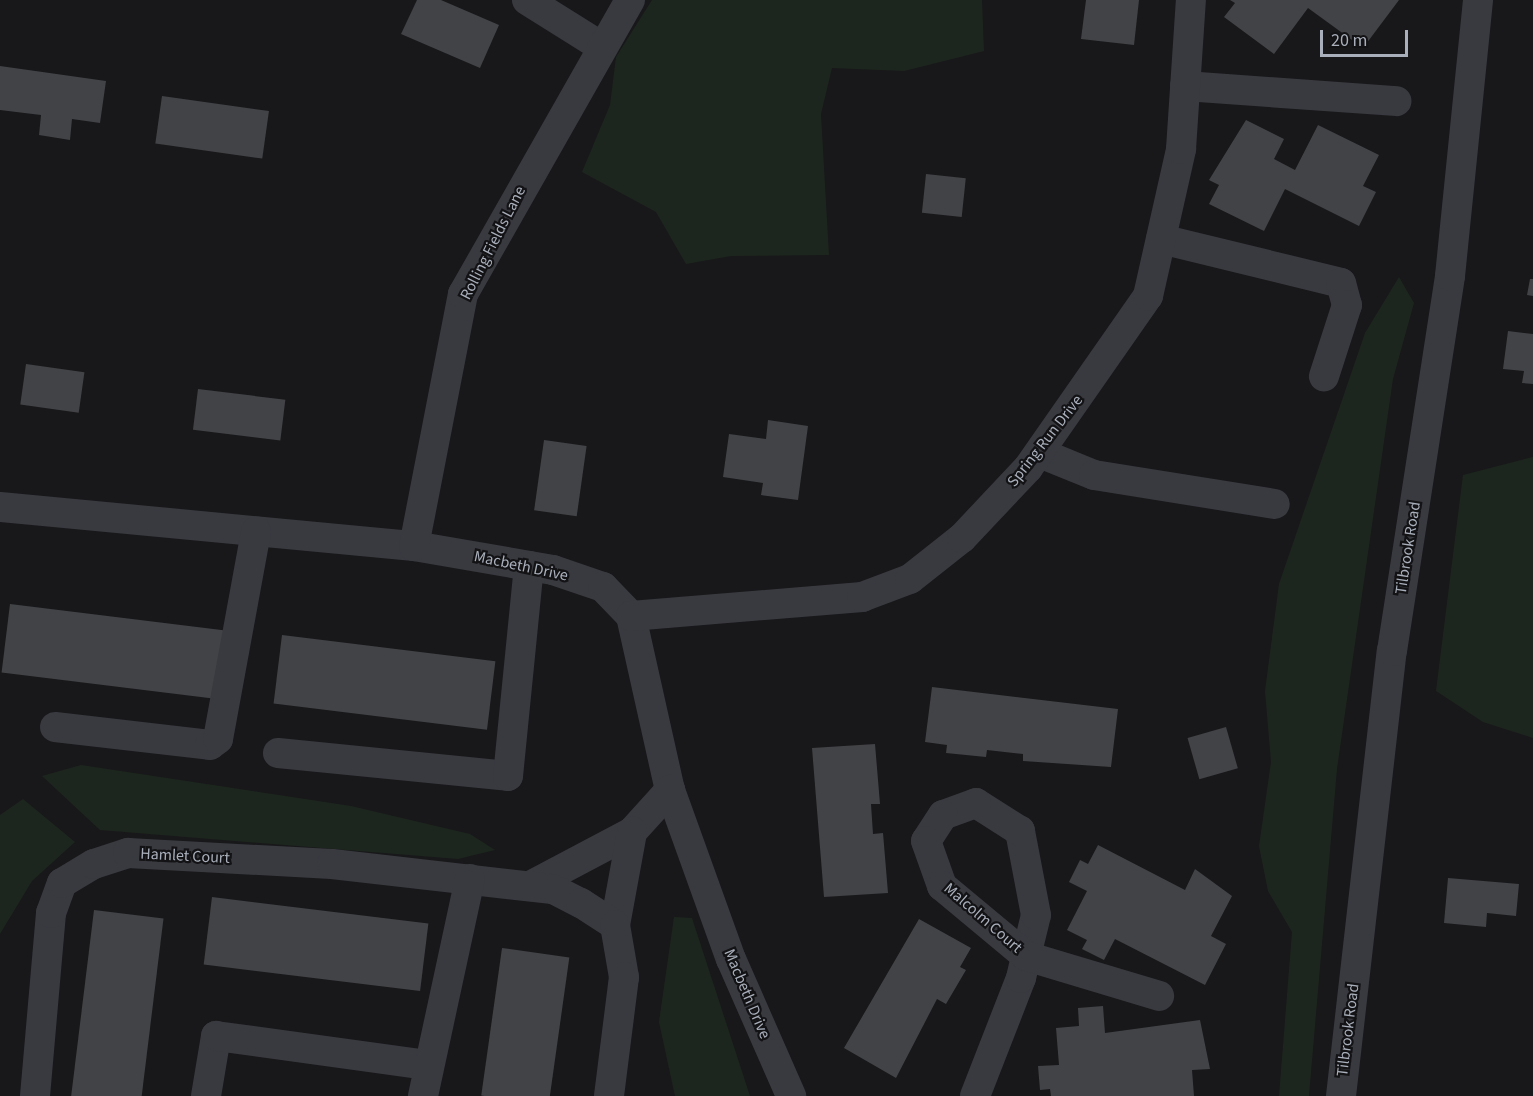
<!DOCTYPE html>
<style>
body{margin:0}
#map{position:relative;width:1533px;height:1096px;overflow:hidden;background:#18181a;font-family:"Source Sans 3",sans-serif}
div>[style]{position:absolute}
.green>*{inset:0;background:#1d261e}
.building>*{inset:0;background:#424347;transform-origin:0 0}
.minor>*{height:30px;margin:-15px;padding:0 15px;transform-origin:15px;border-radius:15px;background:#393a40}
span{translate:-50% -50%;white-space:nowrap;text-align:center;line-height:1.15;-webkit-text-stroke:4.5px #131315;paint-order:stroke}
.street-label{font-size:16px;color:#a9afbb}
.scale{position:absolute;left:1320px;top:30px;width:88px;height:27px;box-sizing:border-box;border:3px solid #a9afbb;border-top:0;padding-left:8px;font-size:18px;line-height:21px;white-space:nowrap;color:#a9afbb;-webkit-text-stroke:4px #131315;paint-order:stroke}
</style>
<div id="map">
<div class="green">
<div style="clip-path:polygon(652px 0,982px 0,984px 51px,904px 71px,832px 68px,821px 114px,829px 255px,731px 256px,686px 264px,656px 212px,582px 172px,610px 105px,616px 57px)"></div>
<div style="clip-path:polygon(1399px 277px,1414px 303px,1393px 379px,1337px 769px,1309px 1096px,1279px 1096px,1292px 932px,1268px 891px,1259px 846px,1271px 762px,1265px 691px,1279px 584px,1365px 333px)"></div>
<div style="clip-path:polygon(1533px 457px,1533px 738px,1483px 722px,1436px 691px,1463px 475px)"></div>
<div style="clip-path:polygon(81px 765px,351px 806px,470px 834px,495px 850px,458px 859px,100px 830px,42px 776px)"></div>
<div style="clip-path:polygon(23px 799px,75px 842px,32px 881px,0 934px,0 815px)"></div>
<div style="clip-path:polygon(674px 917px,692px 918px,750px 1096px,675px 1096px,659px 1022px)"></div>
</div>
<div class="building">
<div style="clip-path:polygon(417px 0,441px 0,499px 25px,480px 68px,401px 34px)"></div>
<div style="clip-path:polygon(1086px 0,1139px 0,1134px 45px,1081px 39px)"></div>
<div style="clip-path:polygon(1230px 0,1399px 0,1363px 48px,1308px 8px,1274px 54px,1224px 17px,1235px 3px)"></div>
<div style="clip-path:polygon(0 66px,106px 81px,100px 123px,72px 119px,70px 140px,39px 135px,41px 115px,0 110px)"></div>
<div style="left:162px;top:96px;width:108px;height:48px;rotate:8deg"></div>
<div style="clip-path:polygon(1246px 120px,1284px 139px,1274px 159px,1295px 170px,1318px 125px,1379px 155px,1363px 186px,1376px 192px,1359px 226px,1285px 189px,1264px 231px,1209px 204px,1219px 185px,1209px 180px)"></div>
<div style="left:926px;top:174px;width:40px;height:39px;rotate:6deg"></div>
<div style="clip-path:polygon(1530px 279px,1533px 279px,1533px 296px,1527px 295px)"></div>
<div style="clip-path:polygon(1508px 331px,1533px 334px,1533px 384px,1522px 383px,1524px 371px,1503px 369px)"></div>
<div style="left:26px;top:364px;width:59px;height:41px;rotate:8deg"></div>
<div style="left:198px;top:389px;width:88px;height:41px;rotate:7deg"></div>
<div style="clip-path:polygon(768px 420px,808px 426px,798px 500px,761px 495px,763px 483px,723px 477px,729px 434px,766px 439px)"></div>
<div style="left:544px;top:440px;width:43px;height:71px;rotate:8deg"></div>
<div style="left:10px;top:604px;width:215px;height:69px;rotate:7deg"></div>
<div style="left:282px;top:635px;width:215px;height:69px;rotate:7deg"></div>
<div style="clip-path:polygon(932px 687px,1118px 709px,1111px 767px,1023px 761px,1023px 754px,987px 750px,986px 757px,946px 753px,947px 745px,925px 742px)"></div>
<div style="left:1226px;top:727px;width:43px;height:40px;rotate:74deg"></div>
<div style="clip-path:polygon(875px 744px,880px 804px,871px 804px,873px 834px,883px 833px,888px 893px,824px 897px,812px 748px)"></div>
<div style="clip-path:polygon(1098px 845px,1185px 890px,1195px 869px,1232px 896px,1211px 936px,1226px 944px,1205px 985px,1115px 939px,1104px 960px,1082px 949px,1087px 940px,1067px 930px,1087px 891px,1069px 882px,1080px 860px,1088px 864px)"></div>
<div style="clip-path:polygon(1448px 878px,1519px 884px,1516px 916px,1487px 913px,1486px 927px,1444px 923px)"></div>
<div style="left:212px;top:897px;width:218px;height:68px;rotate:7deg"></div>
<div style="left:94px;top:910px;width:70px;height:188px;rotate:7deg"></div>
<div style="clip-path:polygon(919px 919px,971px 948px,960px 967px,966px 970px,946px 1004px,937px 999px,896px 1078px,844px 1048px)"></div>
<div style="left:502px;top:948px;width:68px;height:149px;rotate:8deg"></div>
<div style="clip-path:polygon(1103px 1006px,1105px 1033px,1200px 1020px,1210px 1069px,1192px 1070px,1194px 1096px,1051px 1096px,1050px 1089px,1040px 1090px,1038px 1066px,1059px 1065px,1056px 1028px,1079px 1026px,1078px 1008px)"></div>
</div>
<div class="minor">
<div style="left:527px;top:0;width:89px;rotate:32.1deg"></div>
<div style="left:1185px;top:86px;width:212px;rotate:4.1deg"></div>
<div style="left:1161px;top:239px;width:185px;rotate:13.7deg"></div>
<div style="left:1341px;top:283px;width:23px;rotate:75deg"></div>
<div style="left:1347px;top:305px;width:75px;rotate:107.9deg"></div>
<div style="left:1040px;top:453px;width:58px;rotate:22.2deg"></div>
<div style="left:1094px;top:475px;width:183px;rotate:9.1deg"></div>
<div style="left:0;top:507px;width:416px;rotate:5.4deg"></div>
<div style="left:414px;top:546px;width:141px;rotate:9.8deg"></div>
<div style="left:553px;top:570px;width:53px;rotate:18.8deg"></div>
<div style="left:603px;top:587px;width:40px;rotate:46deg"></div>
<div style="left:631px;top:616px;width:178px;rotate:77.4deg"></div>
<div style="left:670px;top:790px;width:180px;rotate:70.2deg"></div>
<div style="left:731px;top:959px;width:150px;rotate:66.3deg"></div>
<div style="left:414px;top:546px;width:257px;rotate:-79deg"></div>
<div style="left:463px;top:294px;width:338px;rotate:-60.4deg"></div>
<div style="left:631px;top:616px;width:232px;rotate:-4.7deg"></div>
<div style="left:862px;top:597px;width:51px;rotate:-20.6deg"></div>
<div style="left:910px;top:579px;width:66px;rotate:-38.3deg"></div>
<div style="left:962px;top:538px;width:96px;rotate:-46.7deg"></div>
<div style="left:1028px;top:468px;width:210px;rotate:-55.1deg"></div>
<div style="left:1148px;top:296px;width:151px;rotate:-77.3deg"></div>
<div style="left:1181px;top:149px;width:149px;rotate:-86.2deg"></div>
<div style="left:55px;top:727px;width:156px;rotate:6.6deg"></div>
<div style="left:210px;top:745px;width:10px;rotate:-37deg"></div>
<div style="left:218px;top:739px;width:211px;rotate:-79.6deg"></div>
<div style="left:278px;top:753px;width:231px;rotate:5.7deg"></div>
<div style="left:508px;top:776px;width:211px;rotate:-84.3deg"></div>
<div style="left:530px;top:886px;width:115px;rotate:-27.9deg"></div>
<div style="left:632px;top:832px;width:57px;rotate:-47.9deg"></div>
<div style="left:615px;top:925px;width:95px;rotate:-79.6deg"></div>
<div style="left:35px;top:1096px;width:184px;rotate:-85deg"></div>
<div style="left:51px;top:913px;width:32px;rotate:-70deg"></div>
<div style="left:62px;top:883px;width:37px;rotate:-31deg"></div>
<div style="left:94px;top:864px;width:36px;rotate:-18deg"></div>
<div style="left:128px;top:853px;width:204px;rotate:3.1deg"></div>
<div style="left:332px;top:864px;width:222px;rotate:6.5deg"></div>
<div style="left:553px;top:889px;width:31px;rotate:27deg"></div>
<div style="left:581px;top:903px;width:40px;rotate:32.9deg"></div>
<div style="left:615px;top:925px;width:53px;rotate:80.2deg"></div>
<div style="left:624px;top:977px;width:120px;rotate:97.2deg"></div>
<div style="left:206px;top:1096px;width:61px;rotate:-80.5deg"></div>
<div style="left:216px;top:1036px;width:214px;rotate:7.8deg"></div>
<div style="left:423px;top:1096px;width:222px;rotate:-77.8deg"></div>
<div style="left:975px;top:1096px;width:127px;rotate:-68.7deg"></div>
<div style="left:1021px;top:978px;width:23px;rotate:-77deg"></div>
<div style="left:1026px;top:956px;width:42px;rotate:-76.3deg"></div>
<div style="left:1036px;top:915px;width:86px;rotate:-100.8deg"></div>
<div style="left:1020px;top:831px;width:52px;rotate:-147.5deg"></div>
<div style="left:976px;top:803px;width:35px;rotate:160deg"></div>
<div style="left:943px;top:815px;width:31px;rotate:123deg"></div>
<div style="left:926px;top:841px;width:48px;rotate:70.4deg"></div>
<div style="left:942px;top:886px;width:109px;rotate:39.8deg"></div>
<div style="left:1026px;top:956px;width:139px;rotate:16.7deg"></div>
<div style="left:1341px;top:1096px;width:448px;rotate:-83.5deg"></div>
<div style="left:1392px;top:651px;width:379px;rotate:-81.2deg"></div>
<div style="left:1450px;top:276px;width:277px;rotate:-84.2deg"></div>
</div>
<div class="street-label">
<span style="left:493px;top:243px;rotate:-63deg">Rolling Fields Lane</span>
<span style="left:1045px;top:441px;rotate:-52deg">Spring Run Drive</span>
<span style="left:1408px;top:548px;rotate:-81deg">Tilbrook Road</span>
<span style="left:521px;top:566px;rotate:12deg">Macbeth Drive</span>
<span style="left:185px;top:856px;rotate:3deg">Hamlet Court</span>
<span style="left:983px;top:918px;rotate:41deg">Malcolm Court</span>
<span style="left:747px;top:994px;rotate:67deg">Macbeth Drive</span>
<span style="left:1348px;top:1030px;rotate:-83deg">Tilbrook Road</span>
</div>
<div class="scale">20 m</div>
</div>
